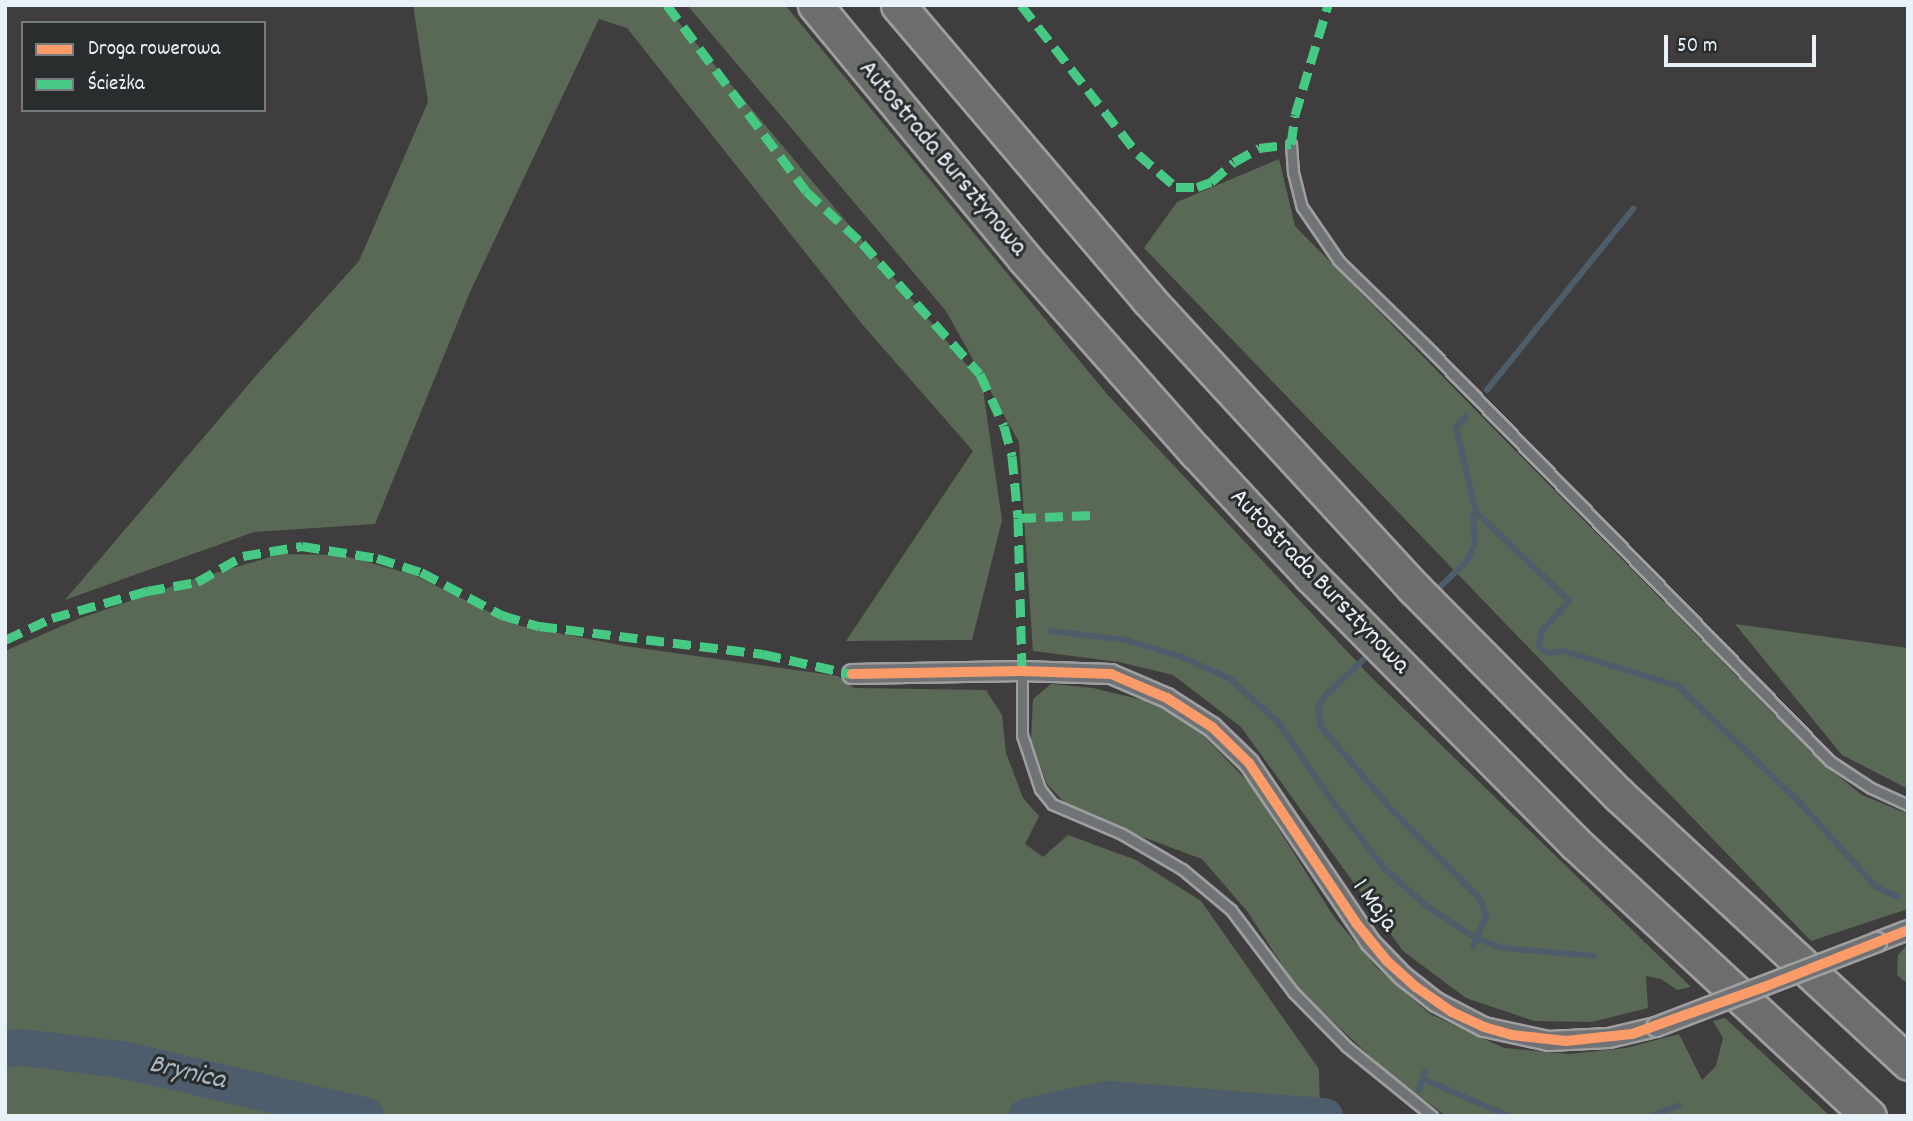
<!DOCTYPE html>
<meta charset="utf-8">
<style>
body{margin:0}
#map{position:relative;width:1913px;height:1121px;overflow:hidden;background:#3f3d3d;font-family:Dekko,sans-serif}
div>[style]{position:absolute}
.green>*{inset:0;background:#5a6955}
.stream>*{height:6px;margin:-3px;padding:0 3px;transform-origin:3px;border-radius:3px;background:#4d5d6b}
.river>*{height:37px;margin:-18.5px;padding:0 18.5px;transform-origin:18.5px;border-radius:18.5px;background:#4d5d6b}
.roads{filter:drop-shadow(2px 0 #9f9fa1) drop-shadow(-2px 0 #9f9fa1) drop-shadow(0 2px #9f9fa1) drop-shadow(0 -2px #9f9fa1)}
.service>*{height:9px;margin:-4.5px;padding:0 4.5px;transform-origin:4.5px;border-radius:4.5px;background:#6f7375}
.minor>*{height:18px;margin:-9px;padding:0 9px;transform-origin:9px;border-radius:9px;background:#6f7375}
.motorway>*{height:33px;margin:-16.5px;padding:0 16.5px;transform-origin:16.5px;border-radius:16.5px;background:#6c6e6c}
.bridges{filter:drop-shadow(2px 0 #9f9fa1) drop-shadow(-2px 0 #9f9fa1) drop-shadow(0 2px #9f9fa1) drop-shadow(0 -2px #9f9fa1)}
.minor-bridge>*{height:18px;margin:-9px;padding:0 9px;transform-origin:9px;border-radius:9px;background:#6f7375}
.quiet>*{height:9px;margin-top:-4.5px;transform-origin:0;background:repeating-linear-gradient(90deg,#46c982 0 18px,transparent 0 27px)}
.cycleway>*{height:10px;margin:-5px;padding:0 5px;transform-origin:5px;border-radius:5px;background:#fa9b69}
span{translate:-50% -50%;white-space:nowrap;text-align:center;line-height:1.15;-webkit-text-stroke:6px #2a2d2e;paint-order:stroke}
.street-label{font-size:26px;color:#e8f1f8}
.water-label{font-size:28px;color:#aab7c2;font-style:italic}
.frame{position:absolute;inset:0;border:7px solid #e8f1f8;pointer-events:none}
.legend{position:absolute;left:21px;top:21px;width:245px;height:91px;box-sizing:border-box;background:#2a2d2e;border:2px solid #767b7f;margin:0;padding:9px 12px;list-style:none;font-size:21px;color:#e8f1f8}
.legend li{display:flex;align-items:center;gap:14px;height:35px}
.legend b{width:35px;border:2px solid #767b7f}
.scale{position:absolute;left:1664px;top:35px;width:152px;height:32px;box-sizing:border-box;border:4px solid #e8f1f8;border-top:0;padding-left:9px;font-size:21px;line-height:24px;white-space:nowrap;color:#e8f1f8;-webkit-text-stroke:5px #2a2d2e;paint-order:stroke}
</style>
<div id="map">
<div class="green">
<div style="clip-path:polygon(413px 5px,664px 5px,982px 383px,1002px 520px,972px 640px,846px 641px,973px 451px,862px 324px,627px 28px,599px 19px,470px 292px,375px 524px,254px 532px,65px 600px,260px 371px,359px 261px,428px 102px)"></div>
<div style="clip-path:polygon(687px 5px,785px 5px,1107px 394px,1371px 677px,1691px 987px,1677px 990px,1661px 979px,1646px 976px,1648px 1008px,1592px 1022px,1534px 1021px,1466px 998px,1403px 951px,1241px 727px,1173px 675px,1119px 662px,1033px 651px,1019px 442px,946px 311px)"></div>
<div style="clip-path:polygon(1279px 159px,1295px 226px,1822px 763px,1862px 795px,1908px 814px,1908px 909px,1811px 941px,1144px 248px,1177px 202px)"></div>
<div style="clip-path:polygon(281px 554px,341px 555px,414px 575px,516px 625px,625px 646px,838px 676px,854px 688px,986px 690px,1002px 715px,1006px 753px,1023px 798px,1039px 816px,1025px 844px,1043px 857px,1068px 835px,1136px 860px,1201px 901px,1319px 1069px,1320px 1116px,5px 1116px,5px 651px,78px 619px,188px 581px)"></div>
<div style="clip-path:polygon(1735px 624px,1908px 648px,1908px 789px,1842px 755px)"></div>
<div style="clip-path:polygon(1051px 684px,1093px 688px,1151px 702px,1196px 728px,1251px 785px,1334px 917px,1377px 968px,1430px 1014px,1504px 1048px,1569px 1054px,1626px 1048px,1679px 1034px,1702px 1080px,1716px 1066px,1723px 1038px,1713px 1021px,1725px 1018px,1830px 1116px,1446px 1116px,1385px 1070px,1298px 989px,1247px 911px,1202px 859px,1140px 836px,1064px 802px,1047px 784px,1031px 740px,1033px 699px)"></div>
<div style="clip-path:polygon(1908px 944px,1908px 984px,1897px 975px,1898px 955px)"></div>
</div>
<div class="stream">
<div style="left:1487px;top:390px;width:233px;rotate:-51.1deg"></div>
<div style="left:1476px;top:512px;width:129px;rotate:43.7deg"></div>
<div style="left:1569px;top:601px;width:42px;rotate:132.1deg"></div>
<div style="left:1541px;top:632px;width:14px;rotate:98deg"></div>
<div style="left:1539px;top:646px;width:11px;rotate:41deg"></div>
<div style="left:1547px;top:653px;width:17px;rotate:-7deg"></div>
<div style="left:1564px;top:651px;width:119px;rotate:17.1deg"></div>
<div style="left:1678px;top:686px;width:168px;rotate:43.8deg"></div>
<div style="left:1799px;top:802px;width:115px;rotate:47.8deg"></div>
<div style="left:1876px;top:887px;width:24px;rotate:24deg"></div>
<div style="left:1441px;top:586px;width:36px;rotate:-44deg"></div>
<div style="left:1467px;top:561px;width:19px;rotate:-65deg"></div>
<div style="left:1475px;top:544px;width:28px;rotate:-94deg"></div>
<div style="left:1473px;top:516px;width:5px;rotate:-53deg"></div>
<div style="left:1476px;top:512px;width:86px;rotate:-103.4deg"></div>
<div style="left:1456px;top:428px;width:16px;rotate:-50deg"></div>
<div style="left:1051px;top:631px;width:76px;rotate:6.8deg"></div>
<div style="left:1126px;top:640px;width:59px;rotate:16.9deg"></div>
<div style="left:1182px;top:657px;width:53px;rotate:24.6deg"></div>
<div style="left:1230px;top:679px;width:63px;rotate:41.8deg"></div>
<div style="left:1277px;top:721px;width:98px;rotate:55.3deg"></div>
<div style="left:1333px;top:802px;width:82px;rotate:52.4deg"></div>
<div style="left:1383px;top:867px;width:57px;rotate:42.1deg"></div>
<div style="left:1425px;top:905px;width:62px;rotate:33.2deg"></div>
<div style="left:1477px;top:939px;width:28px;rotate:19deg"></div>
<div style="left:1503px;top:948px;width:91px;rotate:5deg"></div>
<div style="left:1363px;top:660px;width:52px;rotate:136.5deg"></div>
<div style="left:1325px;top:696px;width:14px;rotate:120deg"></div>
<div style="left:1318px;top:708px;width:19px;rotate:81deg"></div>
<div style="left:1321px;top:727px;width:111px;rotate:49.4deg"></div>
<div style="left:1393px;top:811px;width:125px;rotate:45.3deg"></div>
<div style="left:1481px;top:900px;width:17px;rotate:73deg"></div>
<div style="left:1486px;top:916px;width:33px;rotate:113deg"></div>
<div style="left:1423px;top:1079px;width:94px;rotate:23.3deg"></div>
<div style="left:1419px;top:1090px;width:19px;rotate:-72deg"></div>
<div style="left:1651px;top:1116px;width:30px;rotate:-21deg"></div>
</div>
<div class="river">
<div style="left:5px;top:1048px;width:17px;rotate:-3deg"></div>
<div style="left:22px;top:1047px;width:100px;rotate:6.9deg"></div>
<div style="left:121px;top:1059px;width:251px;rotate:13.1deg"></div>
<div style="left:1026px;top:1116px;width:83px;rotate:-11.9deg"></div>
<div style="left:1107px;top:1099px;width:218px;rotate:4.5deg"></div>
</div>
<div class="roads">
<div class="service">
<div style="left:1291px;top:144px;width:28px;rotate:86deg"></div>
<div style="left:1293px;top:172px;width:36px;rotate:76deg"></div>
<div style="left:1302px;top:207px;width:65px;rotate:55.6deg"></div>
<div style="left:1339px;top:261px;width:123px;rotate:44.3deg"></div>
<div style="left:1427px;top:347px;width:578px;rotate:45.77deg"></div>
<div style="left:1830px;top:761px;width:49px;rotate:33.4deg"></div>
<div style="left:1871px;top:788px;width:41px;rotate:24.7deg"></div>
<div style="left:1022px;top:671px;width:64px;rotate:90deg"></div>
<div style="left:1022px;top:735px;width:57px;rotate:71.6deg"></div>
<div style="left:1040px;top:789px;width:19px;rotate:51deg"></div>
<div style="left:1052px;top:804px;width:76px;rotate:23.2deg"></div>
<div style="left:1122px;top:834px;width:69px;rotate:30.3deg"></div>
<div style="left:1182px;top:869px;width:64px;rotate:39.9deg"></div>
<div style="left:1231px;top:910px;width:103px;rotate:52.9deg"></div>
<div style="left:1293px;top:992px;width:76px;rotate:45.5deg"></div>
<div style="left:1346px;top:1046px;width:111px;rotate:39.1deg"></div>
</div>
<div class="minor">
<div style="left:852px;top:674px;width:170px;rotate:-1deg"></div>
<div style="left:1022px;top:671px;width:89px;rotate:1.9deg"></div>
<div style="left:1111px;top:674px;width:61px;rotate:23.2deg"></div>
<div style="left:1167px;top:698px;width:54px;rotate:32.8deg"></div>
<div style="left:1212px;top:727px;width:52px;rotate:44.2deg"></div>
<div style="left:1249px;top:763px;width:216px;rotate:55.9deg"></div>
<div style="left:1370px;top:942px;width:47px;rotate:45.9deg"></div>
<div style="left:1403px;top:976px;width:42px;rotate:38.2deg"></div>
<div style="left:1436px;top:1002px;width:54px;rotate:27.5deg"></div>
<div style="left:1484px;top:1027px;width:66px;rotate:12.2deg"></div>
<div style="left:1549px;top:1041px;width:60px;rotate:-2.9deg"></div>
<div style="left:1609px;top:1038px;width:48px;rotate:-13.2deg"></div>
<div style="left:1877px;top:942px;width:33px;rotate:-21deg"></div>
</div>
<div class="motorway">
<div style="left:815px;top:5px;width:330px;rotate:50.4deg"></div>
<div style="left:1025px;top:259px;width:258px;rotate:48.5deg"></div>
<div style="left:1196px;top:452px;width:169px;rotate:47.2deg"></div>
<div style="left:1311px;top:576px;width:375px;rotate:45.3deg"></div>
<div style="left:1575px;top:843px;width:401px;rotate:42.9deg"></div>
<div style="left:898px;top:5px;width:386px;rotate:49.6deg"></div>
<div style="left:1148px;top:299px;width:393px;rotate:47.4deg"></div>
<div style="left:1414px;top:588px;width:291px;rotate:45.3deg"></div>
<div style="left:1619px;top:795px;width:394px;rotate:42.8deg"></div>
</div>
</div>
<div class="bridges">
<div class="minor-bridge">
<div style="left:1656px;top:1027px;width:237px;rotate:-21deg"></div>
</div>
</div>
<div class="quiet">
<div style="left:667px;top:5px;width:232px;rotate:53.2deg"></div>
<div style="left:806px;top:191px;width:76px;rotate:42.9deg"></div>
<div style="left:862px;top:243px;width:176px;rotate:48deg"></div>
<div style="left:980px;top:374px;width:57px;rotate:65.2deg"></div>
<div style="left:1004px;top:426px;width:31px;rotate:75deg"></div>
<div style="left:1012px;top:456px;width:62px;rotate:84.5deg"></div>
<div style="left:1018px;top:518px;width:153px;rotate:88.5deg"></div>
<div style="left:1021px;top:5px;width:189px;rotate:51.9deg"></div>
<div style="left:1138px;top:154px;width:50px;rotate:41deg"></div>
<div style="left:1176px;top:187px;width:21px"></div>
<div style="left:1197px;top:187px;width:15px;rotate:-20deg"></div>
<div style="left:1211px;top:182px;width:30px;rotate:-41deg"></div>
<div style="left:1234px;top:162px;width:29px;rotate:-29deg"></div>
<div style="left:1259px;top:148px;width:32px;rotate:-7deg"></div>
<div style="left:1291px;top:144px;width:29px;rotate:-82deg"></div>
<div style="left:1295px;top:115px;width:115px;rotate:-73.3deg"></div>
<div style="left:1018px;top:518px;width:75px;rotate:-2.3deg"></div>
<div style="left:5px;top:640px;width:52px;rotate:-25.1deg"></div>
<div style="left:52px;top:618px;width:99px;rotate:-15.9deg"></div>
<div style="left:147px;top:591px;width:51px;rotate:-10.2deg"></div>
<div style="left:197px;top:582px;width:53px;rotate:-29.5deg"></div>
<div style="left:243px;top:556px;width:60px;rotate:-9.6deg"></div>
<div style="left:302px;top:546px;width:76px;rotate:9.1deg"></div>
<div style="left:377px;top:558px;width:46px;rotate:17.7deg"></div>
<div style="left:421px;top:572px;width:92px;rotate:28deg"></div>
<div style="left:502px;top:615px;width:39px;rotate:17deg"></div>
<div style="left:539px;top:626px;width:226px;rotate:7.1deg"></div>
<div style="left:763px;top:654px;width:91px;rotate:12.7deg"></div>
</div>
<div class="cycleway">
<div style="left:852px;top:674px;width:170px;rotate:-1deg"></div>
<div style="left:1022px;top:671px;width:89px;rotate:1.9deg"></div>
<div style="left:1111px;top:674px;width:61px;rotate:23.2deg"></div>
<div style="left:1167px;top:698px;width:54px;rotate:32.8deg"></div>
<div style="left:1212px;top:727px;width:52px;rotate:44.2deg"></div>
<div style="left:1249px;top:763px;width:192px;rotate:56.2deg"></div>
<div style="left:1356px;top:923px;width:49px;rotate:50.8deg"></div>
<div style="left:1387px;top:961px;width:39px;rotate:42deg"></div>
<div style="left:1416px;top:987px;width:44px;rotate:34.8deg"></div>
<div style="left:1452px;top:1012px;width:35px;rotate:25deg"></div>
<div style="left:1484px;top:1027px;width:29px;rotate:16deg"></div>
<div style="left:1512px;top:1035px;width:54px;rotate:6.3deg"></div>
<div style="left:1566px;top:1041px;width:66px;rotate:-6.1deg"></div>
<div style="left:1632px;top:1034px;width:140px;rotate:-19.6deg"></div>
<div style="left:1764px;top:987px;width:155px;rotate:-21.6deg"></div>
</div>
<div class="street-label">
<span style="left:942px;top:159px;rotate:50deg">Autostrada Bursztynowa</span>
<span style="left:1319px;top:582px;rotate:46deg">Autostrada Bursztynowa</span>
<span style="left:1374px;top:906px;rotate:54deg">1 Maja</span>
</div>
<div class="water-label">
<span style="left:187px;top:1074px;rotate:13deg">Brynica</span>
</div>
<div class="frame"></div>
<ul class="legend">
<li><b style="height:9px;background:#fa9b69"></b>Droga rowerowa</li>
<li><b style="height:9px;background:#46c982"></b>Ścieżka</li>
</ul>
<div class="scale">50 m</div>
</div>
